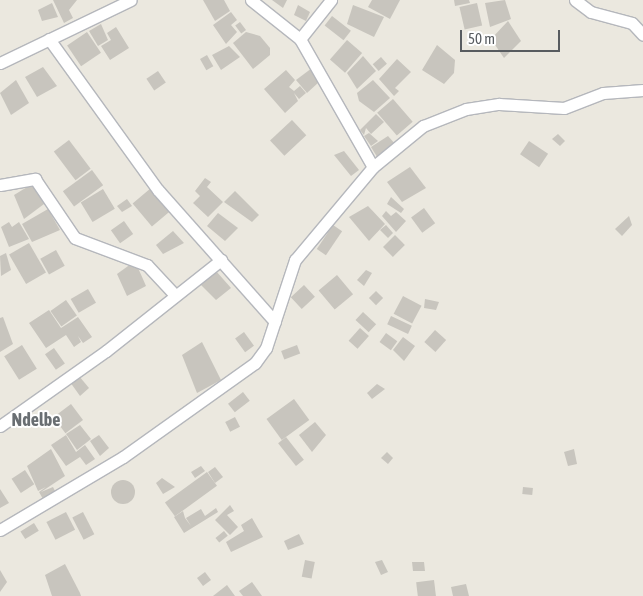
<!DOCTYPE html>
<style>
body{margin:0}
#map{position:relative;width:643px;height:596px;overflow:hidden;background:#ebe8df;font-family:"Asap Condensed",sans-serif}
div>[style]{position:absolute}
.building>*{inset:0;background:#c8c5be;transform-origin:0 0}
.round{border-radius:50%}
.roads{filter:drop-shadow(1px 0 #b5b7bc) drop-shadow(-1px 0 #b5b7bc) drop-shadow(0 1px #b5b7bc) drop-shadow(0 -1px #b5b7bc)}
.street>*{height:11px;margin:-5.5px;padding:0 5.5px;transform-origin:5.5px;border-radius:5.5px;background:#fff}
span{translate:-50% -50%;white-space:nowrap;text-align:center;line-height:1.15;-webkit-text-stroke:4px #fff;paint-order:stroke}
.quarter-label{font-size:18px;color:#696e72;font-weight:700}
.scale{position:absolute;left:460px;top:30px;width:100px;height:22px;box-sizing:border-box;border:2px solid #585c60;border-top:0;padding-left:6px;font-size:15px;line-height:18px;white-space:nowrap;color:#585c60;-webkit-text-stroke:4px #fff;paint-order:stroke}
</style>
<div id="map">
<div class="building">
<div style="clip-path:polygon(53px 0,77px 0,69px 10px,73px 18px,64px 23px)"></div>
<div style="clip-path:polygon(203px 0,224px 0,230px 11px,215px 21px)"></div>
<div style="clip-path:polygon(272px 0,287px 0,283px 8px)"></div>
<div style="clip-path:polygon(372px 0,400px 0,390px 19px,368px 7px)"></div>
<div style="clip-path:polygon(454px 0,469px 0,470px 3px,455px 6px)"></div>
<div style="clip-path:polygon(505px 0,511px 19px,490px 27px,485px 3px)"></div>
<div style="clip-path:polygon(52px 3px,58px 17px,42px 21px,38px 10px)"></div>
<div style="left:477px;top:3px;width:23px;height:18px;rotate:77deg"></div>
<div style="clip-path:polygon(298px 5px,310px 12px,306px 21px,294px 15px)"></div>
<div style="clip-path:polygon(353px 5px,384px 17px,374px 37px,347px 24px)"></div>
<div style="clip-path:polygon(231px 12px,237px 20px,231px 25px,237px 32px,226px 44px,213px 25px)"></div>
<div style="left:332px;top:16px;width:24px;height:12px;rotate:38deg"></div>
<div style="clip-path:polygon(508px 21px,521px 41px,504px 58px,491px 39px)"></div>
<div style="left:240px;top:22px;width:10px;height:6px;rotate:53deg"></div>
<div style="clip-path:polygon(101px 24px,108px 40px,98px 46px,89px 31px)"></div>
<div style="clip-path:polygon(116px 27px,129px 48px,110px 60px,101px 46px,111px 40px,107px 33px)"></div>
<div style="left:87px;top:32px;width:25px;height:24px;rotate:56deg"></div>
<div style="clip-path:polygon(246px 32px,260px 36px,270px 48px,270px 55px,253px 69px,233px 43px)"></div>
<div style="left:347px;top:40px;width:20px;height:26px;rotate:41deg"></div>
<div style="clip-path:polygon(437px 45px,455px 60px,454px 73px,444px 84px,422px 70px)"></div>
<div style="clip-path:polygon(229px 46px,240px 57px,221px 70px,212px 55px)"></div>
<div style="left:207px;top:55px;width:13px;height:8px;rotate:61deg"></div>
<div style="clip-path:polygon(363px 56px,376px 71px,357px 89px,347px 73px)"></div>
<div style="left:381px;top:57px;width:9px;height:11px;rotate:49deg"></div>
<div style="clip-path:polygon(397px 59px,411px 72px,395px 88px,399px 91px,394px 96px,379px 79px)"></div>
<div style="clip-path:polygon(43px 67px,57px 86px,37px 97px,25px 77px)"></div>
<div style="clip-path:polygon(312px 68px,319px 82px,307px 93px,296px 80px)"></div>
<div style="clip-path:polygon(286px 70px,295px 80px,289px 87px,294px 91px,300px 86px,306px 93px,299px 99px,294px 93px,298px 101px,285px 113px,264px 89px)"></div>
<div style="left:158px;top:71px;width:14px;height:14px;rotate:56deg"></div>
<div style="clip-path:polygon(16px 80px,29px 103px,11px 115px,0 93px)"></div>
<div style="clip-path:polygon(373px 80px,390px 98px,374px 112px,359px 101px,357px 93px)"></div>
<div style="left:393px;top:99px;width:30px;height:21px;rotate:49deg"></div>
<div style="clip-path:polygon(376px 114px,384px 122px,371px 134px,366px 128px,364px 135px,360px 130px)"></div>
<div style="left:292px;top:120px;width:21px;height:30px;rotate:47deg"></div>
<div style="clip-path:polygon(369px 133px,378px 141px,371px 146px,364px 136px)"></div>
<div style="clip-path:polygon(558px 134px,565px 141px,560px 146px,552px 139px)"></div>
<div style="clip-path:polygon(388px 136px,396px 145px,379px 160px,371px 147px)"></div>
<div style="left:69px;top:140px;width:36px;height:19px;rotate:53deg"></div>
<div style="left:529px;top:141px;width:23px;height:16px;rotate:34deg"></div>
<div style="clip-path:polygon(344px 151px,359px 170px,351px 176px,334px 155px)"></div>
<div style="clip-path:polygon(410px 167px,426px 188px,402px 202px,387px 182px)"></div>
<div style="left:92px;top:170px;width:19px;height:36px;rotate:54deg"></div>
<div style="clip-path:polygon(205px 178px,211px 182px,207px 187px,223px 202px,208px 217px,193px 203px,200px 196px,195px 191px)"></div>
<div style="clip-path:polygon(37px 181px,48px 201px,24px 219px,14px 195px)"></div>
<div style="left:151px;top:188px;width:30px;height:24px;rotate:50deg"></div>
<div style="left:103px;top:189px;width:23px;height:26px;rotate:59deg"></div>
<div style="clip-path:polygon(235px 191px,259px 215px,252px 222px,224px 202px)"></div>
<div style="clip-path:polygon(391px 197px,404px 209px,401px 213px,387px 204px)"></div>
<div style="clip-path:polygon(127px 199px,132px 206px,122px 212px,117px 206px)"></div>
<div style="clip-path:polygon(368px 206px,385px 224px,369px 241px,349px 217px)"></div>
<div style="left:424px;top:208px;width:19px;height:16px;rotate:54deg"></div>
<div style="clip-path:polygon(48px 209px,60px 230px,32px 242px,22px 224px)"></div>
<div style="clip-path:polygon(386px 211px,391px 216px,396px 212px,406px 221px,396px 232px,382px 216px)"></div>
<div style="clip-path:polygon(218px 213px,238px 228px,225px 241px,207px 226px)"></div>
<div style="clip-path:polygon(629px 216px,632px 225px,622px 236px,615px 229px)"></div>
<div style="left:124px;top:221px;width:16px;height:16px;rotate:55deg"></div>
<div style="clip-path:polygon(9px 222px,12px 227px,19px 222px,29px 239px,9px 247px,1px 227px)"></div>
<div style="left:333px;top:225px;width:11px;height:29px;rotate:34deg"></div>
<div style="clip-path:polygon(386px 225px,393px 233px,388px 238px,380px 230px)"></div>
<div style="clip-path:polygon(173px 231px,184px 243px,163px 254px,156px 245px)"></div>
<div style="left:395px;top:235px;width:14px;height:17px;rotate:45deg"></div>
<div style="left:29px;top:243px;width:34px;height:23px;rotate:60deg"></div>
<div style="left:56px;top:250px;width:18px;height:18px;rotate:61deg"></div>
<div style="clip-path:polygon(6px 253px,11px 270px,1px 276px,0 256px)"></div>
<div style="clip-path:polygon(135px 261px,146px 286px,127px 296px,117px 274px)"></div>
<div style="clip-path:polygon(366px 270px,372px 273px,364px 286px,357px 280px)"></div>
<div style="clip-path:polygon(216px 271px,231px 288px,216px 300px,200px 284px)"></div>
<div style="left:337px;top:275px;width:25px;height:24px;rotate:50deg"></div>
<div style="left:304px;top:285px;width:16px;height:18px;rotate:47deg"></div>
<div style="left:88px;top:289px;width:16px;height:20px;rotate:60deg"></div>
<div style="left:376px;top:291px;width:10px;height:10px;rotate:45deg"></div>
<div style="left:403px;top:296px;width:21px;height:20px;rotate:28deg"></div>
<div style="clip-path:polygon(425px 299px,439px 302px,436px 310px,424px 308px)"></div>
<div style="left:66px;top:300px;width:19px;height:19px;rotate:55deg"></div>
<div style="clip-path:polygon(49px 310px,61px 328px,78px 317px,92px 337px,83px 343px,78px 336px,81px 342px,74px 347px,66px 335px,46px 348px,29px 323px)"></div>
<div style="left:363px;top:312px;width:18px;height:11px;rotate:43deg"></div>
<div style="left:391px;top:316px;width:23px;height:9px;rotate:25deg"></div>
<div style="clip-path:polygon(3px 317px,13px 344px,0 352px,0 318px)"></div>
<div style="left:360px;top:328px;width:12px;height:17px;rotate:42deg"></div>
<div style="left:435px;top:330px;width:15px;height:16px;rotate:42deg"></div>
<div style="left:244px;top:332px;width:17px;height:11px;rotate:54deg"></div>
<div style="left:386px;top:333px;width:14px;height:11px;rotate:36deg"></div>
<div style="clip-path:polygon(403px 337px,415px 346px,404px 361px,393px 350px)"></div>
<div style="clip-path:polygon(202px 342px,221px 380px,197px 393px,182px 355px)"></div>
<div style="left:22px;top:345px;width:28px;height:21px;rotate:58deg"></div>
<div style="left:297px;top:345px;width:9px;height:17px;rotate:69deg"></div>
<div style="left:54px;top:348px;width:19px;height:11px;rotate:55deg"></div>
<div style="clip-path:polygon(79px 376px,89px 388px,80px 396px,70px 382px)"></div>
<div style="clip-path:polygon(377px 384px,385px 389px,372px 399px,367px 393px)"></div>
<div style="left:243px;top:392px;width:11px;height:19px;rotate:52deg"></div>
<div style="left:294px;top:399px;width:26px;height:34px;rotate:54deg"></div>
<div style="left:71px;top:404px;width:20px;height:22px;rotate:53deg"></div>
<div style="left:235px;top:417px;width:11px;height:11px;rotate:63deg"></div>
<div style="clip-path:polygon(315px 422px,326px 435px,312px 452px,299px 435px)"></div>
<div style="clip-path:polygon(80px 425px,91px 439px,77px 450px,66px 434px)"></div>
<div style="clip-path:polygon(66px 435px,76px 452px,85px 445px,95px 459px,86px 465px,80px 457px,66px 466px,51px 445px)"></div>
<div style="clip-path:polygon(99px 435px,109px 448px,100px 456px,90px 441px)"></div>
<div style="left:286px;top:437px;width:29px;height:10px;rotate:52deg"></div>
<div style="clip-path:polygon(51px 449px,65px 476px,41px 492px,53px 487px,55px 491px,43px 499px,39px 492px,46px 487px,38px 491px,27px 466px)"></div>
<div style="clip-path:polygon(574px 449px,577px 464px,568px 466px,564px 452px)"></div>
<div style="clip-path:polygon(387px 452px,393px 458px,388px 464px,381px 458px)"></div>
<div style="clip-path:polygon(201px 466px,205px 471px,195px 478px,191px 472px)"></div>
<div style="clip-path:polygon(215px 467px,223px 477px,215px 483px,208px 472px)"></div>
<div style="left:25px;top:470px;width:17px;height:16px;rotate:57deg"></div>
<div style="left:207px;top:472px;width:17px;height:52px;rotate:54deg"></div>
<div style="clip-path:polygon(162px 478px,175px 487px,163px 494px,156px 483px)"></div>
<div class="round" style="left:111px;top:480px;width:24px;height:24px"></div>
<div style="left:523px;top:487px;width:10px;height:7px;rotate:6deg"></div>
<div style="clip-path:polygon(0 489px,9px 503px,0 508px)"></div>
<div style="clip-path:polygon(230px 505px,234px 511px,227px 515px,238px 527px,230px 535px,215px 520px)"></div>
<div style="clip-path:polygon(216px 508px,218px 512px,184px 533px,174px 517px,183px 511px,185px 518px,191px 526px,186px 518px,201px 509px,205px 516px)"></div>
<div style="left:66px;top:512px;width:20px;height:22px;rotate:63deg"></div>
<div style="left:83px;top:512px;width:25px;height:12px;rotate:63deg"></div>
<div style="clip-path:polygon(252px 518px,263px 537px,231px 552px,226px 542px,244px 531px,241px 525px)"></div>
<div style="left:34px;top:523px;width:9px;height:16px;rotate:58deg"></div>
<div style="left:224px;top:531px;width:6px;height:11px;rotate:51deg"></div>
<div style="clip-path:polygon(299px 534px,304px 544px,288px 550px,284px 541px)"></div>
<div style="left:305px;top:560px;width:10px;height:17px;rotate:11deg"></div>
<div style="clip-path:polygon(382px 560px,388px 572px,381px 575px,375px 562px)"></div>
<div style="clip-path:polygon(412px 562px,424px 562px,425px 571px,413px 571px)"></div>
<div style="clip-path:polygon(65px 564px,80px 593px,81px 596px,52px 596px,45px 575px)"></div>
<div style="clip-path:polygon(0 570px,7px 582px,0 592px)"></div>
<div style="left:205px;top:572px;width:10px;height:10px;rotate:53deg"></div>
<div style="left:434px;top:580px;width:16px;height:18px;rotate:83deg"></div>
<div style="clip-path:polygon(252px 582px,262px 596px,243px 596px,239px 591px)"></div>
<div style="clip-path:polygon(466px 584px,469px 596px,453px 596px,451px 587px)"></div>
<div style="clip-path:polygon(227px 585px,235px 596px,213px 596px)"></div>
</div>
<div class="roads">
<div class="street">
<div style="left:251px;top:0;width:63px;rotate:38.5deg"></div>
<div style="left:300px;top:39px;width:147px;rotate:60.3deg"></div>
<div style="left:575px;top:0;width:20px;rotate:37deg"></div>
<div style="left:591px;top:12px;width:42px;rotate:15deg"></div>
<div style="left:632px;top:23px;width:16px;rotate:47deg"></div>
<div style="left:49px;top:39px;width:186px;rotate:54.2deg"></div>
<div style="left:158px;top:190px;width:176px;rotate:48.4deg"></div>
<div style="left:300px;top:39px;width:50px;rotate:-51.5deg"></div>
<div style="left:0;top:63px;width:145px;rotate:-25.7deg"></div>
<div style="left:0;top:185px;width:36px;rotate:-10deg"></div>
<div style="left:35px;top:179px;width:71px;rotate:55.9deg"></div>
<div style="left:75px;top:238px;width:77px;rotate:20.6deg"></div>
<div style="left:147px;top:265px;width:40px;rotate:47deg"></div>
<div style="left:0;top:426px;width:130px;rotate:-35.3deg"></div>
<div style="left:106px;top:351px;width:147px;rotate:-38.4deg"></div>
<div style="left:0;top:530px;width:143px;rotate:-30.7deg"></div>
<div style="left:123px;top:457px;width:162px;rotate:-35.5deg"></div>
<div style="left:255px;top:363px;width:19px;rotate:-54deg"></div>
<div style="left:266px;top:348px;width:93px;rotate:-71.8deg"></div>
<div style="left:295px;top:260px;width:121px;rotate:-50deg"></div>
<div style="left:373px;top:167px;width:65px;rotate:-39.4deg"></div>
<div style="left:423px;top:126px;width:46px;rotate:-21.6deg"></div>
<div style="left:466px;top:109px;width:33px;rotate:-9deg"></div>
<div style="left:499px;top:104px;width:65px;rotate:3.5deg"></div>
<div style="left:564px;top:108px;width:42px;rotate:-21deg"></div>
<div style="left:603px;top:93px;width:40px;rotate:-4.3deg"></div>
</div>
</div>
<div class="quarter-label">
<span style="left:36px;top:420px">Ndelbe</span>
</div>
<div class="scale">50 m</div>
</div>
